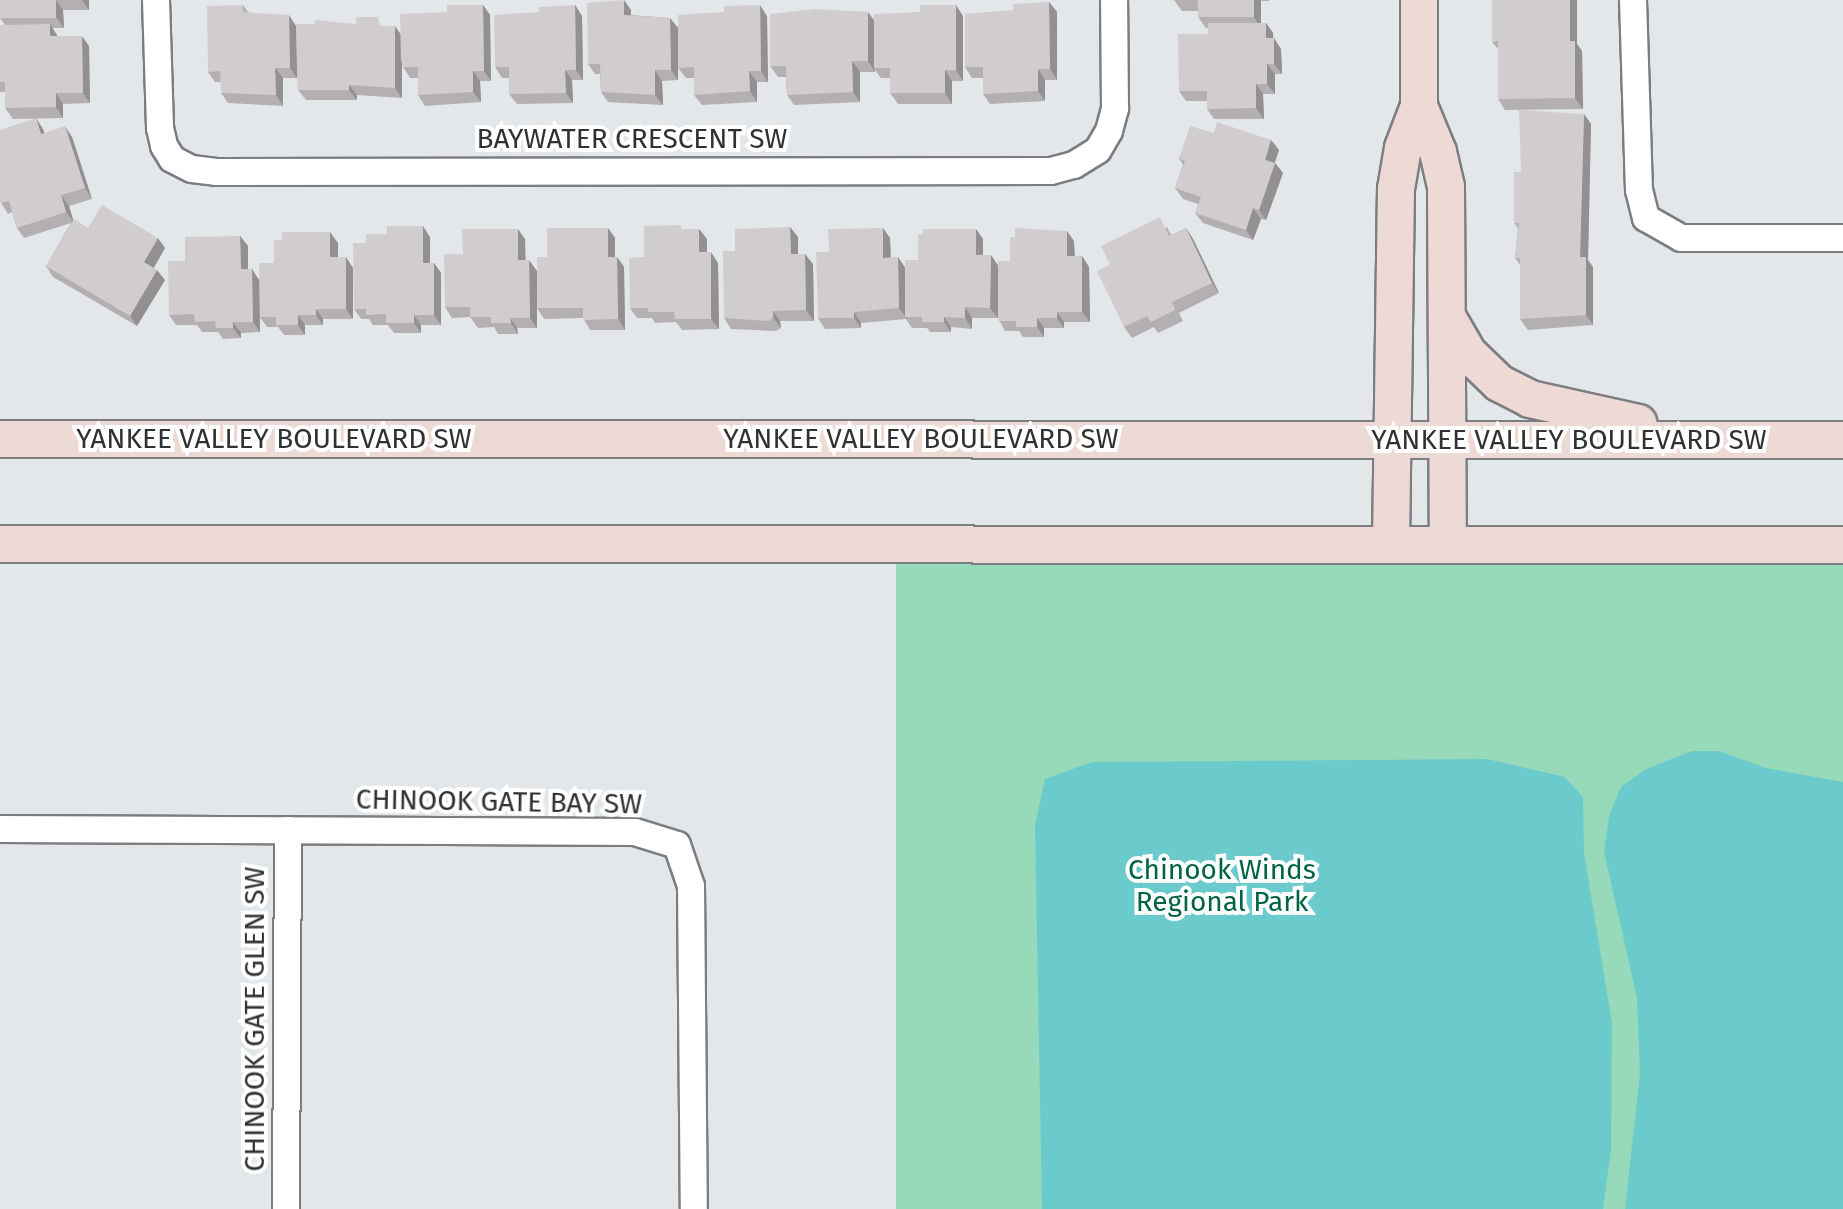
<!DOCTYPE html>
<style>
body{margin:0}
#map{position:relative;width:1843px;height:1209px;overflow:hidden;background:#e4e7ea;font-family:"Fira Sans",sans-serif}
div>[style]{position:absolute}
.green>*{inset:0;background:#96dab9;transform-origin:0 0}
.water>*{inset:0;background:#6bcacb}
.roads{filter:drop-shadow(2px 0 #7c7d80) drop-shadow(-2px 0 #7c7d80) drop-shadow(0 2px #7c7d80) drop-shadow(0 -2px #7c7d80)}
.street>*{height:26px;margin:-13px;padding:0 13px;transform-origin:13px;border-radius:13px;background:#fff}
.secondary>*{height:36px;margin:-18px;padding:0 18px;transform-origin:18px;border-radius:18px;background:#eedad4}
.wall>*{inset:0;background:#b4b0b2}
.shaded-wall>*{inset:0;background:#929091}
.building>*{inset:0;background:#d1cdcf;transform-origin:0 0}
span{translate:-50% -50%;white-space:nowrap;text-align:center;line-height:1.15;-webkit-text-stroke:8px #fff;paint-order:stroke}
.street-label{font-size:28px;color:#303132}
.park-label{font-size:28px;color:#006444}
</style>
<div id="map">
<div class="green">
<div style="left:896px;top:562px;width:947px;height:647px"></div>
</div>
<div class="water">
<div style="clip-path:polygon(1692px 751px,1719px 751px,1766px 768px,1843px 782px,1843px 1209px,1625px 1209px,1640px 1074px,1637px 998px,1604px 852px,1609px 816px,1621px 787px,1646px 769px)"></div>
<div style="clip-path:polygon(1487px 759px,1565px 777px,1583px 797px,1584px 853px,1612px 1023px,1611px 1150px,1603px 1209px,1042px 1209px,1035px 825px,1045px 779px,1092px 762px)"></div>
</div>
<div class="roads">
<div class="street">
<div style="left:156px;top:0;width:128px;rotate:88.2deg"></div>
<div style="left:160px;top:128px;width:18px;rotate:77deg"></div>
<div style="left:164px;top:146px;width:15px;rotate:58deg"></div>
<div style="left:172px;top:159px;width:22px;rotate:27deg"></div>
<div style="left:192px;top:169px;width:24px;rotate:7deg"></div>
<div style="left:216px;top:172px;width:835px;rotate:-0.07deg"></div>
<div style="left:1051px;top:171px;width:24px;rotate:-15deg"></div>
<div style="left:1074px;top:165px;width:28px;rotate:-32deg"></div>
<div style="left:1098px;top:150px;width:22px;rotate:-60deg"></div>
<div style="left:1109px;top:131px;width:24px;rotate:-75deg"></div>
<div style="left:1115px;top:108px;width:108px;rotate:-90.5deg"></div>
<div style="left:1633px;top:0;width:190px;rotate:88.2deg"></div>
<div style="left:1639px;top:190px;width:29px;rotate:76deg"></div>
<div style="left:1646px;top:218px;width:40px;rotate:29.7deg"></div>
<div style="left:1681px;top:238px;width:162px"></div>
<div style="left:0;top:829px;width:635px;rotate:0.27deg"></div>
<div style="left:635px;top:832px;width:44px;rotate:17.2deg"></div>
<div style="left:677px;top:845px;width:43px;rotate:71.1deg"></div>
<div style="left:691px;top:886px;width:323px;rotate:89.5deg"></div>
<div style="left:286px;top:1209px;width:379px;rotate:-89.7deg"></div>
</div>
<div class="secondary">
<div style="left:1419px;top:106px;width:50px;rotate:67.6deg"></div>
<div style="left:1438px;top:152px;width:36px;rotate:77deg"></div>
<div style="left:1446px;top:187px;width:358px;rotate:89.7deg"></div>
<div style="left:1449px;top:320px;width:39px;rotate:60deg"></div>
<div style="left:1469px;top:354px;width:42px;rotate:44deg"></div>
<div style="left:1499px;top:383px;width:35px;rotate:27deg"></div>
<div style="left:1530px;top:399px;width:111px;rotate:12.5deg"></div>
<div style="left:0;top:439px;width:1843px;rotate:0.03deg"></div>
<div style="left:0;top:544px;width:1843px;rotate:0.03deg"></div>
<div style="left:1391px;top:545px;width:356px;rotate:-89.2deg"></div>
<div style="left:1396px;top:189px;width:42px;rotate:-80.3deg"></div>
<div style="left:1403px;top:148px;width:45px;rotate:-69.1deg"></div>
<div style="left:1419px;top:106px;width:106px;rotate:-90deg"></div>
</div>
</div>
<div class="wall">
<div style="clip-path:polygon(0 0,89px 0,89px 10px,63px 10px,64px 28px,52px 28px,57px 36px,89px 46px,90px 103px,63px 104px,63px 118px,13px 119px,5px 108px,5px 92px,0 92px,0 25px,5px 25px,0 18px)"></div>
<div style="clip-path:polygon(1174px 0,1269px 0,1269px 1px,1261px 1px,1261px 23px,1266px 23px,1273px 33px,1273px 38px,1281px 49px,1282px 74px,1275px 74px,1275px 94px,1263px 94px,1264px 119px,1214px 119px,1207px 109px,1207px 101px,1186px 101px,1179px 91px,1208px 34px,1208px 28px,1206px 28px,1198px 17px,1198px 11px,1182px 11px)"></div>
<div style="clip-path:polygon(1049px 2px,1057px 12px,1057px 80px,1045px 80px,1045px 101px,990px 104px,983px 94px,983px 78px,972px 78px,965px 67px,1013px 10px)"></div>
<div style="clip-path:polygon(243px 5px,248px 12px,296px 26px,385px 26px,400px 34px,447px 12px,483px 5px,490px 15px,491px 81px,480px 81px,481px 102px,425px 106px,418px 95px,418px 78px,410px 78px,402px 65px,402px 98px,357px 95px,357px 100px,306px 100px,298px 90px,296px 36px,297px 78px,283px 78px,283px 106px,228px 103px,221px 93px,221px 82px,215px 82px,208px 72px)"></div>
<div style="clip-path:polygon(575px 5px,582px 16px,583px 80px,572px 80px,573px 103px,517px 104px,509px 94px,509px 78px,502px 78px,495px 67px,539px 12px)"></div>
<div style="clip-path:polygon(631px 10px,631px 15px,670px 18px,678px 28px,678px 80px,662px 81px,663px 105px,608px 102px,601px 92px,600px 74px,595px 74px,588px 64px)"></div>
<div style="clip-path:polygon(868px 12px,874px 20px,963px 16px,963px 81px,952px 81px,952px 104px,898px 104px,890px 93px,890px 78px,881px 78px,875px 70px,875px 72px,860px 72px,860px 102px,794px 105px,787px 95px,786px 77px,778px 77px,770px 66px)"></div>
<div style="clip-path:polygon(767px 16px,768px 82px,757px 82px,757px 102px,702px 105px,694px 95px,694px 78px,686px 78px,678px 68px)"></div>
<div style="clip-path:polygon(1577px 22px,1577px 44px,1582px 51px,1583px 109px,1505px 110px,1498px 99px,1498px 49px,1492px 42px)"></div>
<div style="clip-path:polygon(1584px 114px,1591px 124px,1588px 260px,1593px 267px,1593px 325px,1528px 330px,1520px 319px,1520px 265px,1515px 258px,1518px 228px,1514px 223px,1521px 172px)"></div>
<div style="clip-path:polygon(36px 118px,44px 133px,72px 137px,92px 199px,69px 206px,73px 220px,88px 228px,165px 248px,154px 268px,165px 280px,137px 326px,53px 277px,46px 266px,71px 223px,24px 238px,17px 228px,12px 212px,8px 214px,1px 203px)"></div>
<div style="clip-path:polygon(1214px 133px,1271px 140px,1279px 150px,1275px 163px,1283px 173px,1266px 220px,1261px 219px,1253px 240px,1203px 223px,1195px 213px,1198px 204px,1183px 199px,1175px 188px,1183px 165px,1179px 158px)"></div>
<div style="clip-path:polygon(790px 227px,798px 237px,798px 254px,813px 264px,814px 321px,780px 321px,781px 328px,776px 331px,731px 329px,724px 318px,735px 251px)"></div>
<div style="clip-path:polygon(1167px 227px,1171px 235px,1186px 228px,1193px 239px,1219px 293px,1179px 313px,1183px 321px,1158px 333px,1154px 327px,1132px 338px,1124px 327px,1110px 265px)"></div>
<div style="clip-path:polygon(608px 228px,615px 238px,615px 257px,617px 257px,624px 267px,625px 330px,590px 330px,583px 318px,544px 319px,537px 308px,537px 328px,517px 328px,518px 334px,498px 334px,494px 327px,478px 328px,470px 317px,452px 318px,445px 307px,463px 254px,525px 239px,525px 260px,537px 271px,547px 257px)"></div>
<div style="clip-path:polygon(684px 229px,699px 229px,707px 239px,707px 252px,718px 263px,719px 329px,682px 330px,676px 322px,655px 323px,652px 318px,637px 318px,630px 308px,644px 257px)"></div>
<div style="clip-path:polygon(976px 229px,983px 239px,983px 255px,991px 255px,998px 265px,1074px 241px,1075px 256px,1082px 256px,1089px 267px,1090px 322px,1064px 322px,1064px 328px,1044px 328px,1044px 337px,1023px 337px,1019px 331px,1005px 331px,998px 318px,972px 318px,972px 329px,951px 327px,951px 332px,930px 332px,927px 328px,912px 328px,906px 319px,861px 323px,861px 328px,825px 329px,818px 318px,829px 252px,890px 238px,891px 258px,898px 257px,905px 267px)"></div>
<div style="clip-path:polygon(240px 236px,248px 246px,248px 269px,252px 269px,259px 280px,274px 263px,338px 243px,338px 257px,353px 319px,323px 319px,323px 325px,305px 325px,305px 335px,284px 335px,278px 327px,267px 327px,260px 317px,260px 332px,241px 333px,241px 338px,223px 339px,218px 332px,202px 332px,197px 325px,176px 325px,169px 315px,185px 261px)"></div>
<div style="clip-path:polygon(430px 237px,430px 263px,434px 263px,441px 273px,441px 325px,421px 325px,421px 333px,394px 333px,388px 325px,373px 325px,369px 319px,361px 319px,354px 309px)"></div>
</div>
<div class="shaded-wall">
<div style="clip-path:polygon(56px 0,63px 10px,64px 28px,56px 17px)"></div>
<div style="clip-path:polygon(82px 0,89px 0,89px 10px)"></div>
<div style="clip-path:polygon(624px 0,631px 10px,631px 25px,624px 15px)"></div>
<div style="clip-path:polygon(1254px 0,1260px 0,1261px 1px,1261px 28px,1254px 17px)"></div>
<div style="clip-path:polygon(1570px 0,1577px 0,1577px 44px,1582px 51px,1583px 109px,1575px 98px,1570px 41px)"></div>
<div style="clip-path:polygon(1049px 2px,1057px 12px,1057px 80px,1050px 69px)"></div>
<div style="clip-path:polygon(483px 5px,490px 15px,491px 81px,484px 71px)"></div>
<div style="clip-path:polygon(575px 5px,582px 16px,583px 80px,576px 70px)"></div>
<div style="clip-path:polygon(760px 5px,767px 16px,768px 82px,761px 71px)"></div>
<div style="clip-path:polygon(956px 5px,963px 16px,963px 81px,956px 70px)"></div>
<div style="clip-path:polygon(868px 12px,875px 22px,874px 68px,875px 72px,868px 61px)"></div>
<div style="clip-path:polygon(289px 15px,296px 26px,297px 78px,290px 68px)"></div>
<div style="clip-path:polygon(670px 18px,678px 28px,678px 80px,671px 70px)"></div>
<div style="clip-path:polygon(1266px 23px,1273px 33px,1274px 49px,1266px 38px)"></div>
<div style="clip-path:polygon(50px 24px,57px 35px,57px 47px,50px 36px)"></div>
<div style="clip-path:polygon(395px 26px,402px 36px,402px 98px,395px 88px)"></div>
<div style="clip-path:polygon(82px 36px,89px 46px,90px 103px,83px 93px)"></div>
<div style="clip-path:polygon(1274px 38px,1281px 49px,1282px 74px,1274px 64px)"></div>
<div style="clip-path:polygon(852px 61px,860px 72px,860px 102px,853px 92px)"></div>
<div style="clip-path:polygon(1267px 64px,1275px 74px,1275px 94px,1267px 84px)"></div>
<div style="clip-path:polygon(275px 68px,283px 78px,283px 106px,276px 95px)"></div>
<div style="clip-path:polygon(1038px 69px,1045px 80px,1045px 101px,1038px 91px)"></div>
<div style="clip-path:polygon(565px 70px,572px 80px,573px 103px,566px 93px)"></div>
<div style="clip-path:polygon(655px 70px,662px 81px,663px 105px,655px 95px)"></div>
<div style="clip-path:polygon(945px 70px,952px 81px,952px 104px,945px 93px)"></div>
<div style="clip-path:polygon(473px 71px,480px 81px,481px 102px,473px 92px)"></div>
<div style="clip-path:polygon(749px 71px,757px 82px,757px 102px,750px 91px)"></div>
<div style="clip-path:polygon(1256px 84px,1263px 94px,1264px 119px,1256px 108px)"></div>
<div style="clip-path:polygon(349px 85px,357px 95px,357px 100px,349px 90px)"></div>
<div style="clip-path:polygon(56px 93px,63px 104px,63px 118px,56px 107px)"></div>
<div style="clip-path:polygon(1584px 114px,1591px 124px,1588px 260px,1593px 267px,1593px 325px,1586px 315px,1580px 257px)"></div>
<div style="clip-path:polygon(36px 118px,43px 129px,48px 144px,41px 134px)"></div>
<div style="clip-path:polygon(65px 126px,72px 137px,92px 199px,85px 188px)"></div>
<div style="clip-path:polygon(1271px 140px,1279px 150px,1272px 170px,1265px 160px)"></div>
<div style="clip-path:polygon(1275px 163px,1283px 173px,1266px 220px,1259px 210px)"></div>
<div style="clip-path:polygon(61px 195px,69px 206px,74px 223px,66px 212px)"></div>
<div style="clip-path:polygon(1253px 208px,1261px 219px,1253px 240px,1246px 230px)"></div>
<div style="clip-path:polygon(423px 226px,430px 237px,430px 273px,423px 263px)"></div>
<div style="clip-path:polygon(790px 227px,798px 237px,798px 264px,791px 254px)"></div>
<div style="clip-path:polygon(608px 228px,615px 238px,615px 267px,608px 257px)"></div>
<div style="clip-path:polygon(883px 228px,890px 238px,891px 268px,883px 258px)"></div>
<div style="clip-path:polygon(1186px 228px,1193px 239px,1219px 293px,1212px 283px)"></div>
<div style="clip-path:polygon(518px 229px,525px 239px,526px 271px,518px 260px)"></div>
<div style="clip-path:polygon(699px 229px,707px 239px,707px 263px,699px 252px)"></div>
<div style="clip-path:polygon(976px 229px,983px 239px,983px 266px,976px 255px)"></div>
<div style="clip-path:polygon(1067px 231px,1074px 241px,1075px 267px,1067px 256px)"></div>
<div style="clip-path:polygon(330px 232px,338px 243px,338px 268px,330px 257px)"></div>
<div style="clip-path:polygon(240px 236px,248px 246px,248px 280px,241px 269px)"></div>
<div style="clip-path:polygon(158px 238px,165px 248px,151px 272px,144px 262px)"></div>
<div style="clip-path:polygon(711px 252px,718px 263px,719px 329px,711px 319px)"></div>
<div style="clip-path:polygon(805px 254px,813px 264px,814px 321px,806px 310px)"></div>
<div style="clip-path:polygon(991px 255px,998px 266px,998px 318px,990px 308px)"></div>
<div style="clip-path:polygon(1082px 256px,1089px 267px,1090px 322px,1082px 312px)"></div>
<div style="clip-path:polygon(346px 257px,353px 268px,353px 319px,346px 309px)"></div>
<div style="clip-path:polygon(617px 257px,624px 267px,625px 330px,618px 319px)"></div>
<div style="clip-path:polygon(898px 257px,905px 268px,907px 319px,899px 308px)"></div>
<div style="clip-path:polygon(529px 260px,537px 271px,537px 328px,530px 318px)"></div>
<div style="clip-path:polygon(434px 263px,441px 273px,441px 325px,434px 315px)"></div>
<div style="clip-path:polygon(252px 269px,259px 280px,260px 332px,253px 322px)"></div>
<div style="clip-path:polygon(157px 270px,165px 280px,137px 326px,130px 316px)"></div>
<div style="clip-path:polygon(965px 307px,972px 318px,972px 329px,965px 318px)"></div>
<div style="clip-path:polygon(316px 309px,323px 319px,323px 325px,316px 315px)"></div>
<div style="clip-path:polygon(773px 311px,780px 321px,781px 328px,773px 317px)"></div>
<div style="clip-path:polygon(854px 312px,861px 323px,861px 328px,854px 318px)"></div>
<div style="clip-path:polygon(1057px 312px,1064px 322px,1064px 328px,1057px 318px)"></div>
<div style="clip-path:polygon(298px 315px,305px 325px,305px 335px,298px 325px)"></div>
<div style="clip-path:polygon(414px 315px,421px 325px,421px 333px,414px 323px)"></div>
<div style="clip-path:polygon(944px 317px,951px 327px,951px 332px,944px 322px)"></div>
<div style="clip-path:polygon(510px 318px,517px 328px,518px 334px,511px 323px)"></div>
<div style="clip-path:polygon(1037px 318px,1044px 328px,1044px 337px,1037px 327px)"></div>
<div style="clip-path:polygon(233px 322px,241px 333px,241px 338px,233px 328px)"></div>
</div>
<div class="building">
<div style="left:0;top:0;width:56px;height:18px"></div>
<div style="clip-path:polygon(624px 0,624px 15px,670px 18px,671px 70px,655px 70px,655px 95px,601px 92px,600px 64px,588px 64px,587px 3px)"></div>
<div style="clip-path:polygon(1174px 0,1254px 0,1254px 17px,1198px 17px,1198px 0)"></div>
<div style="clip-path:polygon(1492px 0,1570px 0,1570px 41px,1575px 41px,1575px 98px,1498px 99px,1498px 41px,1492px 42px)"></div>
<div style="clip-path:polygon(1049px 2px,1050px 69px,1038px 69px,1038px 91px,983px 94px,983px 67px,965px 67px,965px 14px,1013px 10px,1013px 4px)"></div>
<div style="clip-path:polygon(243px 5px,243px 12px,289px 15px,290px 68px,275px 68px,276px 95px,221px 93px,220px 71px,208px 72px,207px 6px)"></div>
<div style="clip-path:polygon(447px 5px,483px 5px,484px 71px,473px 71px,473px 92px,418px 95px,418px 67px,403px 67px,401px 60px,400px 14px,447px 12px)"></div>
<div style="clip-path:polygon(575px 5px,576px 70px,565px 70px,566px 93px,509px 94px,509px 67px,495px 67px,494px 15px,539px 12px,539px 7px)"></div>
<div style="clip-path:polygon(760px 5px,761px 71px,749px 71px,750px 91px,694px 95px,694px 67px,678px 68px,678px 15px,724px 12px,724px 6px)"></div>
<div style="clip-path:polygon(920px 5px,956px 5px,956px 70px,945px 70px,945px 93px,890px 93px,890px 68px,874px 68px,874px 14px,920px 12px)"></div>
<div style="clip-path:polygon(816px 9px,868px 12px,868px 61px,852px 61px,853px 92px,787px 95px,786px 66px,770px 66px,770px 14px)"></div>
<div style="clip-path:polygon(356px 17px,378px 17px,380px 26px,395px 26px,395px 88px,349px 85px,349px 90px,298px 90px,296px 24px,315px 24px,315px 20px,356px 24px)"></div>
<div style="clip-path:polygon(1208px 23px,1266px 23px,1266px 38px,1274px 38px,1274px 64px,1267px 64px,1267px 84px,1256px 84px,1256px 108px,1207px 109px,1207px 91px,1179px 91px,1178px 34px,1208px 34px)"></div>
<div style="clip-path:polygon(50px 24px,50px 36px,82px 36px,83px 93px,56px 93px,56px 107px,5px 108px,5px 82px,0 82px,0 25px)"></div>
<div style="clip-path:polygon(1519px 110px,1584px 114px,1580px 257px,1586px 257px,1586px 315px,1520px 319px,1520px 258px,1515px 258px,1519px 223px,1514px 223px,1514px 172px,1521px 172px)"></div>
<div style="clip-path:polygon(36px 118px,41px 134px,65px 126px,85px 188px,61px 195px,66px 212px,17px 228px,9px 201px,1px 203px,0 201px,0 130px)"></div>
<div style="clip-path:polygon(1217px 122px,1271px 140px,1265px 160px,1275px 163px,1259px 210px,1253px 208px,1246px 230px,1195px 213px,1201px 197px,1175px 188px,1185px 161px,1179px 158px,1190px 126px,1214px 133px)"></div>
<div style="clip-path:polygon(102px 205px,158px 238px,144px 262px,157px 270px,130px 316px,46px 266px,74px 219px,88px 228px)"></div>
<div style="clip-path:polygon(1160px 217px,1169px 236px,1186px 228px,1212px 283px,1172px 302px,1175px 310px,1151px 322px,1147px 316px,1124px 327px,1097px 271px,1110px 265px,1101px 246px)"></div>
<div style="clip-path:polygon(681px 225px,681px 229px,699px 229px,699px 252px,711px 252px,711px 319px,675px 319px,674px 312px,648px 312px,648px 308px,630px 308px,629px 258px,644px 257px,644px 226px)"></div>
<div style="clip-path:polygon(387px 226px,423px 226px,423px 263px,434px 263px,434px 315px,414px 315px,414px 323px,386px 323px,386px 314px,366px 315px,366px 309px,354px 309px,353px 243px,366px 243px,366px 234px,387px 234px)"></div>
<div style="clip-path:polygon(790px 227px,791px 254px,805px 254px,806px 310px,773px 311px,773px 317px,769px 321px,724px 318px,723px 251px,735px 251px,735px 229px)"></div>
<div style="clip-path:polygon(547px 228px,608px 228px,608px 257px,617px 257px,618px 319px,583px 320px,583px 308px,537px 308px,537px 257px,547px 257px)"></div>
<div style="clip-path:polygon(883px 228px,883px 258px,898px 257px,899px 308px,854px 312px,854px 318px,818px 318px,816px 252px,829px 252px,828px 229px)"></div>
<div style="clip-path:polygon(1015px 228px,1067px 231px,1067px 256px,1082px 256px,1082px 312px,1057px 312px,1057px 318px,1037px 318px,1037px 327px,1016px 327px,1016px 321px,998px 321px,998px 261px,1010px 261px,1010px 237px,1015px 237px)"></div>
<div style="clip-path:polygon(462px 229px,518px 229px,518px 260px,529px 260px,530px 318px,510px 318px,511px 323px,491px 323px,491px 317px,470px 317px,470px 307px,445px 307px,444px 254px,463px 254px)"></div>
<div style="clip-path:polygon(923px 229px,976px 229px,976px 255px,991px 255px,990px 308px,965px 307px,965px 318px,944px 317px,944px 322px,922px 322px,922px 317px,905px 317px,905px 260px,918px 260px,918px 234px,923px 234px)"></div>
<div style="clip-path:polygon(282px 232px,330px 232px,330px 257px,346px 257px,346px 309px,316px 309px,316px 315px,298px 315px,298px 325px,276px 325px,276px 317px,260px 317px,259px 263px,274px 263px,274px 240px,282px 240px)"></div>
<div style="clip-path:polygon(240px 236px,241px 269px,252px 269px,253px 322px,233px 322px,233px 328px,216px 328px,215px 321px,195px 322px,194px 314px,169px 315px,168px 261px,185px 261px,185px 237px)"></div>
</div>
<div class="street-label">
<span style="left:632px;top:139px">BAYWATER CRESCENT SW</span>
<span style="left:274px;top:439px">YANKEE VALLEY BOULEVARD SW</span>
<span style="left:921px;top:439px">YANKEE VALLEY BOULEVARD SW</span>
<span style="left:1569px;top:440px">YANKEE VALLEY BOULEVARD SW</span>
<span style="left:499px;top:802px;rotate:1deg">CHINOOK GATE BAY SW</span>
<span style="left:255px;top:1019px;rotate:-90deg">CHINOOK GATE GLEN SW</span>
</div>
<div class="park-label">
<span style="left:1222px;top:886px">Chinook Winds<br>Regional Park</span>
</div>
</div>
